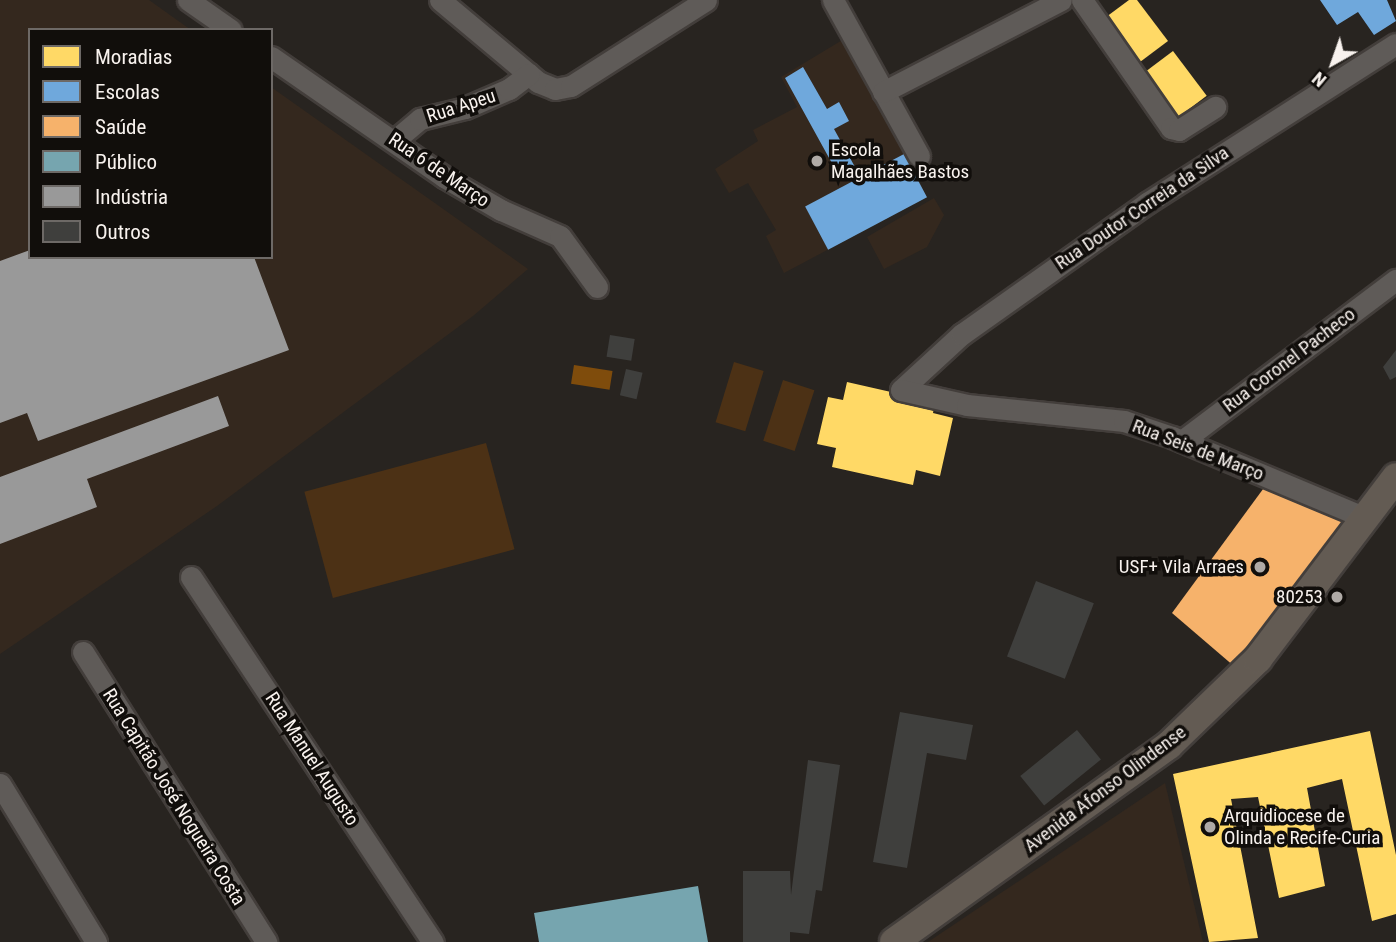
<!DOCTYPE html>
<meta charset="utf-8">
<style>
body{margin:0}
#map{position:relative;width:1396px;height:942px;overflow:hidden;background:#282420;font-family:"Roboto Condensed",sans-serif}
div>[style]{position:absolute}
.built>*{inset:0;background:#34281e}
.green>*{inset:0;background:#4c3115;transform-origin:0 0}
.water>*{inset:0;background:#7f4c0c;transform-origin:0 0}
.homes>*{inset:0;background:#ffd966;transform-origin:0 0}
.schools>*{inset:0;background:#6fa8dc;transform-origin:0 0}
.health>*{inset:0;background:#f6b26b}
.public>*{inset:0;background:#76a5af}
.industry>*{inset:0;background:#999}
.building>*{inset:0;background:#3f3f3d;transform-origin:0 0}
.roads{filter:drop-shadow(2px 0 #433e3b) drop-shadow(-2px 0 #433e3b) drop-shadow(0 2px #433e3b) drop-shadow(0 -2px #433e3b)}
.minor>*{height:21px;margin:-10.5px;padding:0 10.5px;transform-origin:10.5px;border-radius:10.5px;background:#5f5b58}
.major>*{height:28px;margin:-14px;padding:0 14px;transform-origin:14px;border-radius:14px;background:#635b53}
.dots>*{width:19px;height:19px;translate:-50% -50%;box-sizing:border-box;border:4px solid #110e0b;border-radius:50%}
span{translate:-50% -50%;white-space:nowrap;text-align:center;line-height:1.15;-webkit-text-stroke:7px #110e0b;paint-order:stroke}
.street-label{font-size:19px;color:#f8f2ee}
.poi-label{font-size:19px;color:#f8f2ee}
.left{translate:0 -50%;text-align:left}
.right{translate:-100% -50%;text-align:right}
.legend{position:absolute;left:28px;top:28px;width:245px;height:231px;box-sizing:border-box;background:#110e0b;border:2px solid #6d6966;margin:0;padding:9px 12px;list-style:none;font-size:21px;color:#f8f2ee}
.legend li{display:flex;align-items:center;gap:14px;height:35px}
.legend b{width:35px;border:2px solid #6d6966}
.north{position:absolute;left:1298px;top:28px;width:70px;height:70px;-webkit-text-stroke:5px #110e0b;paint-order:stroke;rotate:220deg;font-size:19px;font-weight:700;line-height:28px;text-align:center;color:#f8f2ee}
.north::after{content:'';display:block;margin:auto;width:24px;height:32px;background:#f8f2ee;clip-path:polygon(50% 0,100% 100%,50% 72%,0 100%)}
</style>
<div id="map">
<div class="built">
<div style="clip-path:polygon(0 0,149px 0,191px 30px,30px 30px,30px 257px,271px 257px,271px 87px,528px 269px,473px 316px,217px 506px,0 654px)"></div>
<div style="clip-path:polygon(844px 39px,927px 197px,784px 273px,766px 236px,776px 230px,748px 183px,729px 193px,715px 169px,758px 141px,753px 130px,797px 107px,781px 77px)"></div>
<div style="clip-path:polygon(934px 198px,944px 215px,927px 247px,884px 269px,867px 237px)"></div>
<div style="clip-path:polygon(1165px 783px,1203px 942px,928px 942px)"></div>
</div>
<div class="green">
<div style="left:734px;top:362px;width:31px;height:63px;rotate:17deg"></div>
<div style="left:783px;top:380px;width:33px;height:64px;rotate:18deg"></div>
<div style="left:486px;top:443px;width:110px;height:188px;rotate:75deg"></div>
</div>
<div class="water">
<div style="left:574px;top:365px;width:39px;height:19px;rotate:9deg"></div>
</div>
<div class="homes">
<div style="clip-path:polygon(1129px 0,1137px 0,1168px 41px,1132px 68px,1098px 23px)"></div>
<div style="left:1173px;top:51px;width:56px;height:45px;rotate:53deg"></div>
<div style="clip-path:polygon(847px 382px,935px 402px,933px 413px,953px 418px,940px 476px,916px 470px,913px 485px,832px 467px,836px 448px,817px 444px,828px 397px,843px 400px)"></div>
<div style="clip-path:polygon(1370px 731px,1396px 855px,1396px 914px,1372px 921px,1342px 779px,1307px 788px,1325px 886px,1279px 898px,1258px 797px,1231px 799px,1258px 938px,1209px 942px,1173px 774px)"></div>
</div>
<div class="schools">
<div style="clip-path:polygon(1320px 0,1387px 0,1396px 21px,1374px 35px,1358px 12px,1337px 25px)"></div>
<div style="clip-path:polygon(803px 67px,827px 109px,839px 102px,849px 121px,834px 129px,855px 167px,839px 176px,785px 78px)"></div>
<div style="left:904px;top:154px;width:49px;height:112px;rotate:62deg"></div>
</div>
<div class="health">
<div style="clip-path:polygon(1266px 485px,1351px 521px,1235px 667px,1172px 613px)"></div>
</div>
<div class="public">
<div style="clip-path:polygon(698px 886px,708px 942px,539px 942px,534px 913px)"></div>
</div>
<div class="industry">
<div style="clip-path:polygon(30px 250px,30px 257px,254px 257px,289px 350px,38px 441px,27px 413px,0 423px,0 261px)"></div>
<div style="clip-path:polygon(218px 396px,229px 426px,87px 479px,97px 507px,0 544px,0 477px)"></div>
</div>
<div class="building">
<div style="left:610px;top:335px;width:25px;height:22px;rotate:9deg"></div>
<div style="clip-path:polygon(1396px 350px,1396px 377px,1390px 380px,1383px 367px)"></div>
<div style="left:626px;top:369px;width:17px;height:27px;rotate:13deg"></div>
<div style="left:1036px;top:581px;width:62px;height:81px;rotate:21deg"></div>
<div style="clip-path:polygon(900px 712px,973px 725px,966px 760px,927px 753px,907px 868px,873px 862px)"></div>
<div style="left:1077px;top:730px;width:38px;height:73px;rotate:51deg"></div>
<div style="clip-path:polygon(808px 760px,840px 765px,822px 891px,816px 890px,809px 934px,790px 932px,790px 942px,743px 942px,743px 871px,790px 871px,791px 895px)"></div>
</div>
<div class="roads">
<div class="minor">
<div style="left:188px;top:0;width:52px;rotate:34.9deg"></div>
<div style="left:440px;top:0;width:128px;rotate:39.9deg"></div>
<div style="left:538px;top:82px;width:18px;rotate:22deg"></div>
<div style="left:555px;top:89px;width:16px;rotate:-11deg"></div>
<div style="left:571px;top:86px;width:160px;rotate:-32.5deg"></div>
<div style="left:833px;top:0;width:178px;rotate:61.1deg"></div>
<div style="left:1082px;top:0;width:156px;rotate:55.2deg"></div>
<div style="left:1171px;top:128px;width:8px;rotate:14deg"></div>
<div style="left:1179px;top:130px;width:43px;rotate:-32.6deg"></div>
<div style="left:271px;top:57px;width:211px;rotate:34.7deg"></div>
<div style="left:444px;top:177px;width:66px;rotate:30.1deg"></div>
<div style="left:501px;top:210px;width:64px;rotate:23.8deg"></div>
<div style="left:560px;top:236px;width:63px;rotate:54deg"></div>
<div style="left:883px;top:92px;width:200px;rotate:-27.3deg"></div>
<div style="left:395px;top:140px;width:33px;rotate:-40deg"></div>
<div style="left:420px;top:119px;width:46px;rotate:-13.7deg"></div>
<div style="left:465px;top:108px;width:48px;rotate:-23.4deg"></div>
<div style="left:509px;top:89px;width:25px;rotate:-37deg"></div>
<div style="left:901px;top:390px;width:83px;rotate:-42.6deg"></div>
<div style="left:962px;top:334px;width:227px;rotate:-35.3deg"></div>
<div style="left:1147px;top:203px;width:295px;rotate:-32.6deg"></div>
<div style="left:901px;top:390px;width:68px;rotate:12.8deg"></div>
<div style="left:967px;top:405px;width:158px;rotate:5.8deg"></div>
<div style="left:1124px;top:421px;width:51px;rotate:18.4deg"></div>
<div style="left:1172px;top:437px;width:207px;rotate:22.7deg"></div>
<div style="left:1182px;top:441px;width:268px;rotate:-37deg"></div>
<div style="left:191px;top:577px;width:438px;rotate:56.5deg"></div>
<div style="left:83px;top:652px;width:343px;rotate:57.7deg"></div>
<div style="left:0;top:784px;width:185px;rotate:58.7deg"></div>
</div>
<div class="major">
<div style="left:894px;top:942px;width:338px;rotate:-35.6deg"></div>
<div style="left:1169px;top:745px;width:124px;rotate:-44deg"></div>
<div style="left:1258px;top:659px;width:228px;rotate:-52.8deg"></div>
</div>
</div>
<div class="dots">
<div style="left:817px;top:161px;background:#afaaa6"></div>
<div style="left:1260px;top:567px;background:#afaaa6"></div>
<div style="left:1337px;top:597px;background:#afaaa6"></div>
<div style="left:1210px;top:827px;background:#afaaa6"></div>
</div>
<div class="street-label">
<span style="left:461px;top:106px;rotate:-18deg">Rua Apeu</span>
<span style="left:439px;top:170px;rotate:34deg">Rua 6 de Março</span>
<span style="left:1142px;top:208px;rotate:-34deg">Rua Doutor Correia da Silva</span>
<span style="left:1289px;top:360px;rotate:-37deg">Rua Coronel Pacheco</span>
<span style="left:1198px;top:450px;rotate:21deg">Rua Seis de Março</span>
<span style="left:312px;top:759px;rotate:57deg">Rua Manuel Augusto</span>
<span style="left:1105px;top:789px;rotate:-37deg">Avenida Afonso Olindense</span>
<span style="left:174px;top:797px;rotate:58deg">Rua Capitão José Nogueira Costa</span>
</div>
<div class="poi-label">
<span class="left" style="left:831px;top:161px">Escola<br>Magalhães Bastos</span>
<span class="right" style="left:1244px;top:567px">USF+ Vila Arraes</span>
<span class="right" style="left:1323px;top:597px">80253</span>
<span class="left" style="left:1224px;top:827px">Arquidiocese de<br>Olinda e Recife-Curia</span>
</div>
<ul class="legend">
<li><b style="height:19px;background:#ffd966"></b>Moradias</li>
<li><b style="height:19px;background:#6fa8dc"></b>Escolas</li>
<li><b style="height:19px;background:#f6b26b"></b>Saúde</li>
<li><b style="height:19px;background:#76a5af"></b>Público</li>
<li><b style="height:19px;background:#999"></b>Indústria</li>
<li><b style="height:19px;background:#3f3f3d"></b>Outros</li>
</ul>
<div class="north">N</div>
</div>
